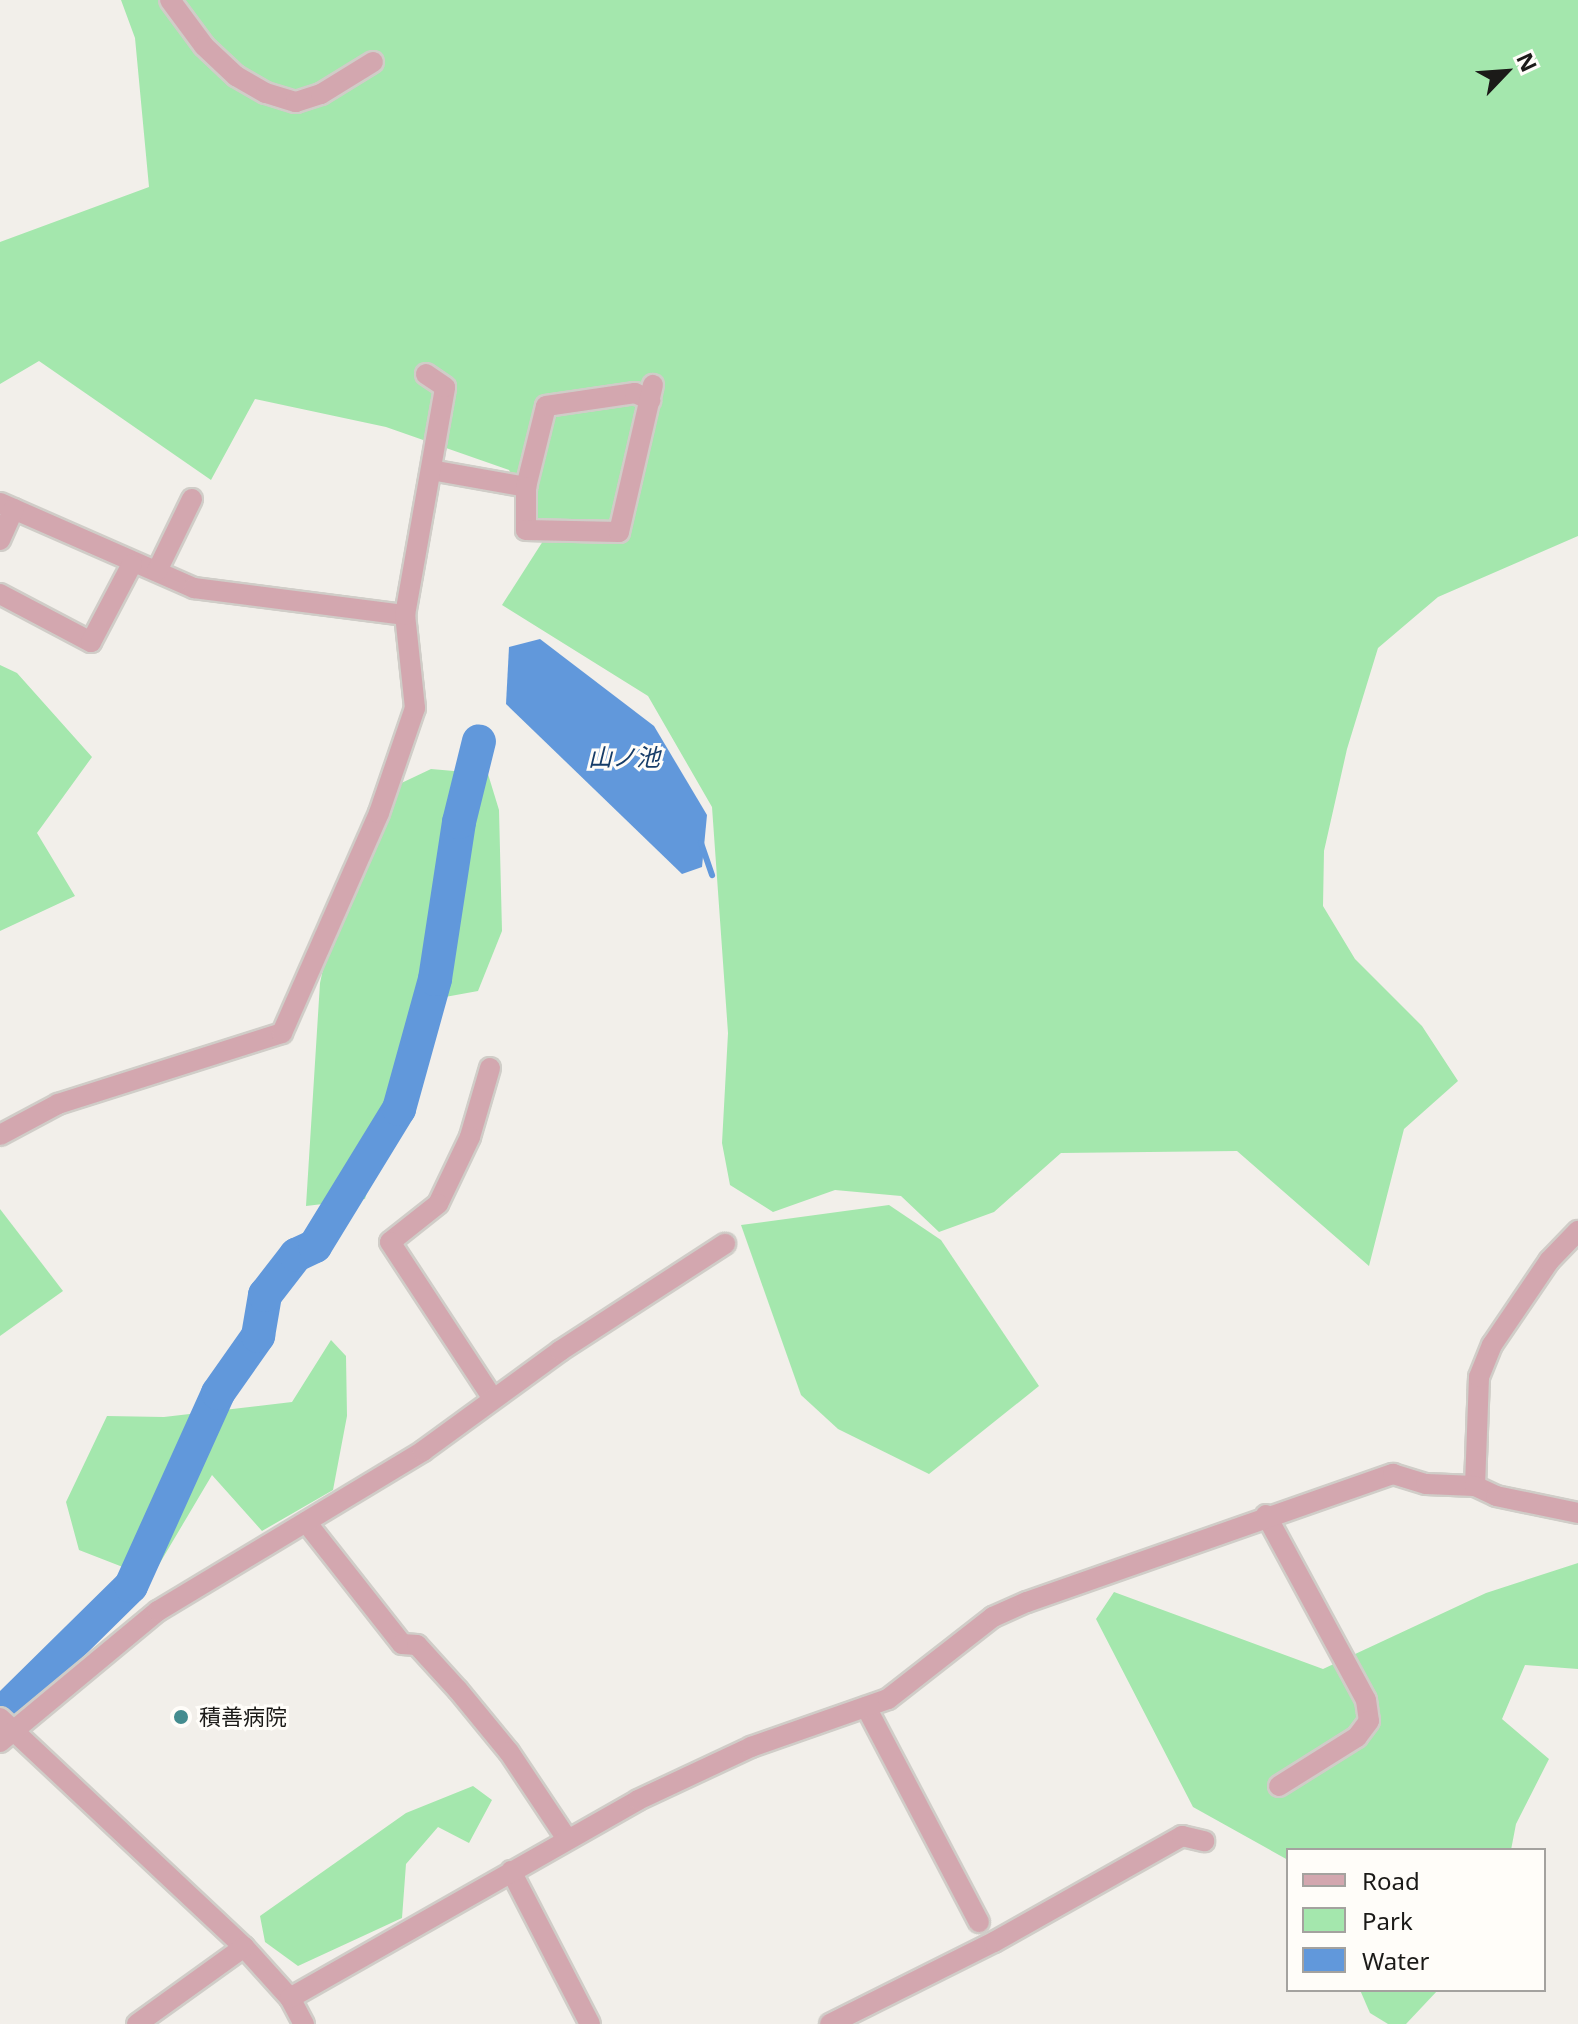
<!DOCTYPE html>
<meta charset="utf-8">
<style>
body{margin:0}
#map{position:relative;width:1578px;height:2024px;overflow:hidden;background:#f2efea;font-family:"Noto Sans","Noto Sans JP",sans-serif}
div>[style]{position:absolute}
.green>*{inset:0;background:#a4e7ad}
.water>*{inset:0;background:#6198db}
.stream>*{height:6px;margin:-3px;padding:0 3px;transform-origin:3px;border-radius:3px;background:#6198db}
.river>*{height:34px;margin:-17px;padding:0 17px;transform-origin:17px;border-radius:17px;background:#6198db}
.roads{filter:drop-shadow(2px 0 #d0cdc8) drop-shadow(-2px 0 #d0cdc8) drop-shadow(0 2px #d0cdc8) drop-shadow(0 -2px #d0cdc8)}
.street>*{height:20px;margin:-10px;padding:0 10px;transform-origin:10px;border-radius:10px;background:#d3a7af}
.dots>*{width:22px;height:22px;translate:-50% -50%;box-sizing:border-box;border:4px solid #fffdf9;border-radius:50%}
span{translate:-50% -50%;white-space:nowrap;text-align:center;line-height:1.15;-webkit-text-stroke:6px #fffdf9;paint-order:stroke}
.poi-label{font-size:22px;color:#1b1a18}
.left{translate:0 -50%;text-align:left}
.water-label{font-size:24px;color:#163c68;font-style:italic}
.legend{position:absolute;left:1286px;top:1848px;width:260px;height:144px;box-sizing:border-box;background:#fffdf9;border:2px solid #a4a29f;margin:0;padding:10px 14px;list-style:none;font-size:24px;color:#1b1a18}
.legend li{display:flex;align-items:center;gap:16px;height:40px}
.legend b{width:40px;border:2px solid #a4a29f}
.north{position:absolute;left:1466px;top:32px;width:80px;height:80px;-webkit-text-stroke:6px #fffdf9;paint-order:stroke;rotate:65deg;font-size:22px;font-weight:700;line-height:32px;text-align:center;color:#1b1a18}
.north::after{content:'';display:block;margin:auto;width:28px;height:36px;background:#1b1a18;clip-path:polygon(50% 0,100% 100%,50% 72%,0 100%)}
</style>
<div id="map">
<div class="green">
<div style="clip-path:polygon(121px 0,1578px 0,1578px 536px,1438px 597px,1378px 648px,1347px 749px,1324px 851px,1323px 906px,1355px 959px,1422px 1026px,1458px 1081px,1404px 1129px,1369px 1266px,1237px 1151px,1061px 1153px,994px 1212px,939px 1232px,901px 1196px,835px 1190px,773px 1212px,730px 1185px,722px 1143px,728px 1033px,712px 807px,648px 696px,502px 605px,543px 541px,509px 470px,386px 427px,255px 399px,211px 480px,39px 361px,0 384px,0 242px,149px 187px,135px 38px)"></div>
<div style="clip-path:polygon(0 665px,17px 673px,92px 757px,37px 833px,75px 896px,0 931px)"></div>
<div style="clip-path:polygon(431px 769px,488px 774px,499px 810px,502px 931px,478px 991px,423px 1001px,365px 1199px,306px 1206px,320px 983px,343px 876px,374px 796px)"></div>
<div style="clip-path:polygon(889px 1205px,941px 1240px,1039px 1386px,929px 1474px,838px 1429px,801px 1395px,741px 1225px)"></div>
<div style="clip-path:polygon(0 1209px,63px 1291px,0 1336px)"></div>
<div style="clip-path:polygon(331px 1340px,346px 1356px,347px 1416px,333px 1490px,262px 1531px,212px 1475px,151px 1578px,79px 1550px,66px 1502px,107px 1416px,164px 1417px,292px 1402px)"></div>
<div style="clip-path:polygon(1578px 1563px,1578px 1669px,1525px 1665px,1502px 1719px,1549px 1759px,1516px 1824px,1511px 1850px,1288px 1850px,1288px 1860px,1193px 1807px,1096px 1619px,1114px 1592px,1323px 1669px,1486px 1593px)"></div>
<div style="clip-path:polygon(473px 1786px,492px 1800px,469px 1843px,438px 1827px,406px 1864px,402px 1918px,298px 1966px,265px 1942px,260px 1916px,406px 1813px)"></div>
<div style="clip-path:polygon(1360px 1990px,1438px 1990px,1406px 2024px,1388px 2024px,1370px 2013px)"></div>
</div>
<div class="water">
<div style="clip-path:polygon(540px 639px,654px 726px,707px 815px,702px 867px,682px 874px,506px 704px,509px 647px)"></div>
</div>
<div class="stream">
<div style="left:701px;top:843px;width:34px;rotate:71deg"></div>
</div>
<div class="river">
<div style="left:0;top:1715px;width:184px;rotate:-44.6deg"></div>
<div style="left:131px;top:1586px;width:212px;rotate:-65.7deg"></div>
<div style="left:218px;top:1393px;width:70px;rotate:-54.9deg"></div>
<div style="left:258px;top:1336px;width:42px;rotate:-80.3deg"></div>
<div style="left:265px;top:1295px;width:51px;rotate:-52.2deg"></div>
<div style="left:296px;top:1255px;width:21px;rotate:-25deg"></div>
<div style="left:315px;top:1246px;width:161px;rotate:-58.5deg"></div>
<div style="left:399px;top:1109px;width:135px;rotate:-74.5deg"></div>
<div style="left:435px;top:979px;width:159px;rotate:-81.3deg"></div>
<div style="left:459px;top:822px;width:83px;rotate:-76.1deg"></div>
</div>
<div class="roads">
<div class="street">
<div style="left:170px;top:0;width:57px;rotate:53.5deg"></div>
<div style="left:204px;top:46px;width:44px;rotate:43.2deg"></div>
<div style="left:236px;top:76px;width:34px;rotate:30deg"></div>
<div style="left:266px;top:93px;width:31px;rotate:17deg"></div>
<div style="left:296px;top:102px;width:26px;rotate:-18deg"></div>
<div style="left:321px;top:94px;width:61px;rotate:-31.6deg"></div>
<div style="left:431px;top:470px;width:97px;rotate:10.1deg"></div>
<div style="left:526px;top:487px;width:83px;rotate:-76.1deg"></div>
<div style="left:546px;top:406px;width:90px;rotate:-8.3deg"></div>
<div style="left:635px;top:393px;width:17px;rotate:25deg"></div>
<div style="left:526px;top:487px;width:43px;rotate:90deg"></div>
<div style="left:526px;top:530px;width:93px;rotate:1.2deg"></div>
<div style="left:619px;top:532px;width:151px;rotate:-77deg"></div>
<div style="left:0;top:503px;width:212px;rotate:23.7deg"></div>
<div style="left:194px;top:588px;width:213px;rotate:7.3deg"></div>
<div style="left:0;top:540px;width:34px;rotate:-66deg"></div>
<div style="left:157px;top:571px;width:80px;rotate:-64.1deg"></div>
<div style="left:0;top:594px;width:103px;rotate:27.8deg"></div>
<div style="left:91px;top:642px;width:88px;rotate:-62.3deg"></div>
<div style="left:490px;top:1068px;width:72px;rotate:106.2deg"></div>
<div style="left:470px;top:1137px;width:74px;rotate:115.5deg"></div>
<div style="left:438px;top:1204px;width:61px;rotate:141.6deg"></div>
<div style="left:390px;top:1242px;width:188px;rotate:56.7deg"></div>
<div style="left:0;top:1135px;width:66px;rotate:-28.1deg"></div>
<div style="left:58px;top:1104px;width:235px;rotate:-17.6deg"></div>
<div style="left:282px;top:1033px;width:240px;rotate:-66.2deg"></div>
<div style="left:379px;top:813px;width:111px;rotate:-71.1deg"></div>
<div style="left:415px;top:708px;width:94px;rotate:-96.1deg"></div>
<div style="left:405px;top:615px;width:231px;rotate:-80deg"></div>
<div style="left:445px;top:387px;width:23px;rotate:-146deg"></div>
<div style="left:1475px;top:1486px;width:109px;rotate:-87.9deg"></div>
<div style="left:1479px;top:1377px;width:35px;rotate:-68deg"></div>
<div style="left:1492px;top:1345px;width:102px;rotate:-55.8deg"></div>
<div style="left:1549px;top:1261px;width:42px;rotate:-46deg"></div>
<div style="left:1266px;top:1515px;width:210px;rotate:61.6deg"></div>
<div style="left:1366px;top:1700px;width:21px;rotate:82deg"></div>
<div style="left:1369px;top:1721px;width:20px;rotate:127deg"></div>
<div style="left:1357px;top:1737px;width:92px;rotate:147.9deg"></div>
<div style="left:306px;top:1522px;width:155px;rotate:51.8deg"></div>
<div style="left:402px;top:1644px;width:15px;rotate:4deg"></div>
<div style="left:417px;top:1645px;width:61px;rotate:47.7deg"></div>
<div style="left:458px;top:1690px;width:80px;rotate:50.6deg"></div>
<div style="left:509px;top:1752px;width:105px;rotate:56.3deg"></div>
<div style="left:866px;top:1707px;width:243px;rotate:62.3deg"></div>
<div style="left:0;top:1718px;width:335px;rotate:43.2deg"></div>
<div style="left:244px;top:1947px;width:69px;rotate:48deg"></div>
<div style="left:290px;top:1998px;width:30px;rotate:62deg"></div>
<div style="left:0;top:1742px;width:205px;rotate:-39.7deg"></div>
<div style="left:158px;top:1611px;width:310px;rotate:-31.1deg"></div>
<div style="left:423px;top:1451px;width:170px;rotate:-36.1deg"></div>
<div style="left:560px;top:1351px;width:197px;rotate:-33deg"></div>
<div style="left:511px;top:1871px;width:172px;rotate:62.7deg"></div>
<div style="left:290px;top:1998px;width:400px;rotate:-29.6deg"></div>
<div style="left:638px;top:1800px;width:125px;rotate:-25.1deg"></div>
<div style="left:751px;top:1747px;width:145px;rotate:-19.3deg"></div>
<div style="left:888px;top:1699px;width:133px;rotate:-38deg"></div>
<div style="left:993px;top:1617px;width:37px;rotate:-24deg"></div>
<div style="left:1027px;top:1602px;width:388px;rotate:-19.3deg"></div>
<div style="left:1393px;top:1474px;width:34px;rotate:17deg"></div>
<div style="left:1426px;top:1484px;width:49px;rotate:2.3deg"></div>
<div style="left:1475px;top:1486px;width:23px;rotate:25deg"></div>
<div style="left:1496px;top:1496px;width:84px;rotate:11.7deg"></div>
<div style="left:137px;top:2024px;width:132px;rotate:-35.7deg"></div>
<div style="left:830px;top:2024px;width:183px;rotate:-26.6deg"></div>
<div style="left:994px;top:1942px;width:216px;rotate:-29.4deg"></div>
<div style="left:1182px;top:1836px;width:23px;rotate:13deg"></div>
</div>
</div>
<div class="dots">
<div style="left:181px;top:1717px;background:#448c8f"></div>
</div>
<div class="poi-label">
<span class="left" style="left:199px;top:1717px">積善病院</span>
</div>
<div class="water-label">
<span style="left:624px;top:757px">山ノ池</span>
</div>
<ul class="legend">
<li><b style="height:10px;background:#d3a7af"></b>Road</li>
<li><b style="height:22px;background:#a4e7ad"></b>Park</li>
<li><b style="height:22px;background:#6198db"></b>Water</li>
</ul>
<div class="north">N</div>
</div>
